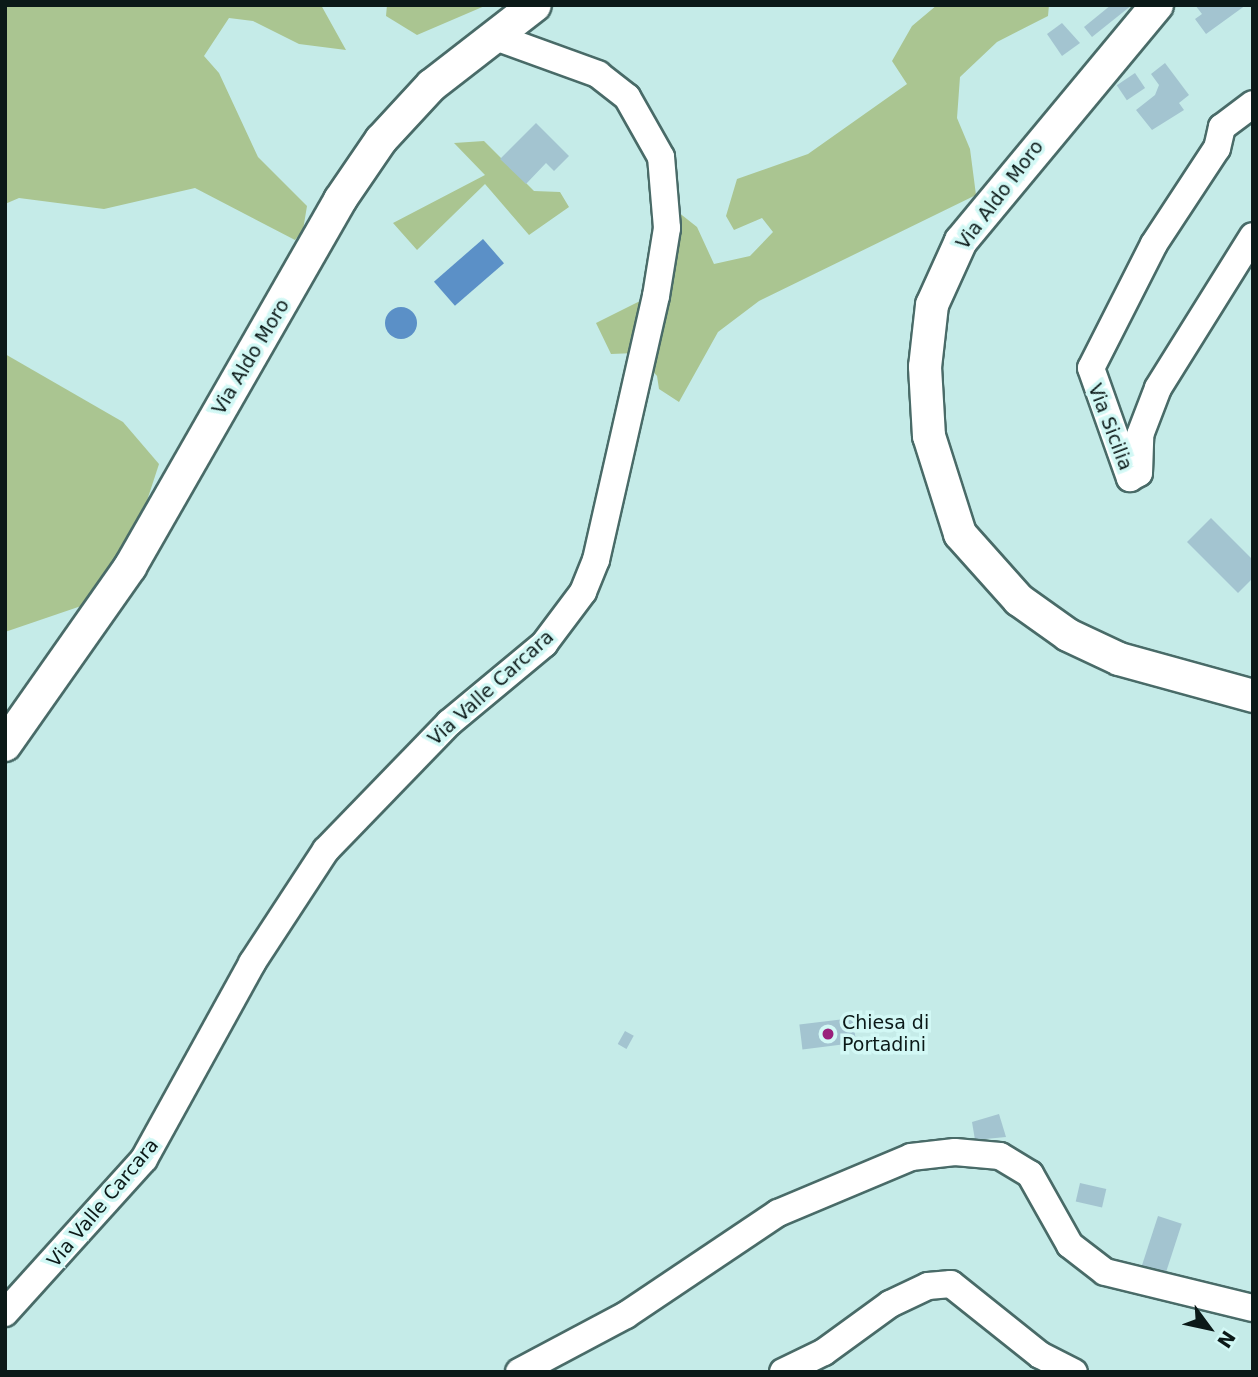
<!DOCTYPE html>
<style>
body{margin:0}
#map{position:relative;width:1258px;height:1377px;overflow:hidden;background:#c5ebe8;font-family:"DejaVu Sans",sans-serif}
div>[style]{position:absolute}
.green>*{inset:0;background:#aac591}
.water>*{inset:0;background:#5b90c7;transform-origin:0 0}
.round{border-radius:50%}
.building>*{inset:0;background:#a3c4d0;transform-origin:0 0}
.roads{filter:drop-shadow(2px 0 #496b68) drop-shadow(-2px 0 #496b68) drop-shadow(0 2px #496b68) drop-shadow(0 -2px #496b68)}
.minor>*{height:26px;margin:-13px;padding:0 13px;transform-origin:13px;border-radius:13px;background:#fff}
.major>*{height:32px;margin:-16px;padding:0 16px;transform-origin:16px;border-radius:16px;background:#fff}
.dots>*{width:19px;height:19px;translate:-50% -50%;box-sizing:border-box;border:4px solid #d2f8f5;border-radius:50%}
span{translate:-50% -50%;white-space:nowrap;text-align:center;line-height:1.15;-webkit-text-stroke:7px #d2f8f5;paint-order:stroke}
.street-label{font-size:19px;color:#0b1918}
.poi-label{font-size:19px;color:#0b1918}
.left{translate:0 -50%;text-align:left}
.frame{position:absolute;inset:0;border:7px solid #0b1918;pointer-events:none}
.north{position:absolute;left:1174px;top:1293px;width:70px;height:70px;-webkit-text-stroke:5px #d2f8f5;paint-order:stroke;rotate:123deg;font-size:19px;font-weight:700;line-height:28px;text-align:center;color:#0b1918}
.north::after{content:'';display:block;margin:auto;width:24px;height:32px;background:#0b1918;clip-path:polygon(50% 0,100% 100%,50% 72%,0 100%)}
</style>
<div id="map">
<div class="green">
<div style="clip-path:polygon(5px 5px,321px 5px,346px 50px,299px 44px,253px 21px,229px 18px,204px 56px,219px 73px,258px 157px,307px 206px,303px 230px,295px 240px,195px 188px,104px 209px,19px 198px,5px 204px)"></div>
<div style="clip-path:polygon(387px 5px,487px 5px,417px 35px,386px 16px)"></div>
<div style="clip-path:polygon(937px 5px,1049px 5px,1048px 16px,997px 42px,960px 77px,957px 118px,970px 149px,976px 195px,759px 301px,718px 332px,679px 402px,659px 389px,657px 376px,636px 353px,611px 354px,596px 323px,644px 299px,673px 208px,697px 227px,714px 264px,750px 256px,773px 232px,762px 218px,734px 230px,726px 216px,737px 179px,808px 154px,907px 84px,892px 61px,912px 26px)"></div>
<div style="clip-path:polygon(484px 141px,534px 191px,560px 192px,569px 207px,529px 235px,485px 184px,417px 250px,393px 223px,485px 175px,454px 143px)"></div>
<div style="clip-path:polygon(5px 354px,123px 422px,159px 464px,140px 522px,87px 604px,5px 632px)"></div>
</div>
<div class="water">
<div style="left:483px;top:239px;width:32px;height:65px;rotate:49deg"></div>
<div class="round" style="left:385px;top:307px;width:32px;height:32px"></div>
</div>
<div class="building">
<div style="clip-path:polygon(1111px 5px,1132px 5px,1092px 37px,1084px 27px)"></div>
<div style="clip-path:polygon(1195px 5px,1246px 5px,1206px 34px,1195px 19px,1202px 14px)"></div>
<div style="clip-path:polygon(1062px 23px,1080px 43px,1062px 56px,1047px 34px)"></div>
<div style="clip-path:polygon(1165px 63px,1189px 95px,1179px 103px,1184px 110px,1152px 130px,1136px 110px,1155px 95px,1159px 85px,1151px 74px)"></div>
<div style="left:1135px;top:73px;width:18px;height:22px;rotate:56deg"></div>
<div style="clip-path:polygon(536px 123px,569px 156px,554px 171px,546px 163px,526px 184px,500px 159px)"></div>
<div style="clip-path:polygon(1211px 518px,1253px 560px,1253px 578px,1238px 593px,1187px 542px)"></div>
<div style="left:853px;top:1018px;width:25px;height:54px;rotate:83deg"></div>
<div style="left:625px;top:1031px;width:10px;height:15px;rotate:29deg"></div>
<div style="clip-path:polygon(999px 1114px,1006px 1137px,975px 1140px,972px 1122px)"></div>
<div style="left:1080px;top:1183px;width:27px;height:19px;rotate:13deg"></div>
<div style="left:1158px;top:1216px;width:25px;height:52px;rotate:18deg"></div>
</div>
<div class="roads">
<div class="minor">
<div style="left:1253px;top:104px;width:39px;rotate:143deg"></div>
<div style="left:1222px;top:127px;width:22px;rotate:103deg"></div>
<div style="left:1217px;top:148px;width:115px;rotate:123.3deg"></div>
<div style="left:1154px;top:244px;width:139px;rotate:116.9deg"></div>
<div style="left:1091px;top:368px;width:117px;rotate:70.5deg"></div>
<div style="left:1130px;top:478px;width:10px;rotate:-29deg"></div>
<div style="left:1139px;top:473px;width:38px;rotate:-88deg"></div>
<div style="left:1140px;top:435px;width:50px;rotate:-69deg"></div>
<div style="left:1158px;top:388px;width:179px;rotate:-58deg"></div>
<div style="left:5px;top:1313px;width:207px;rotate:-47.9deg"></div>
<div style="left:144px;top:1159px;width:224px;rotate:-61.1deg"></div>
<div style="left:252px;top:963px;width:135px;rotate:-56.8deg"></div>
<div style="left:326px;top:850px;width:177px;rotate:-45.9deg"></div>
<div style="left:449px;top:723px;width:124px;rotate:-39.7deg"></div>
<div style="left:544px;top:644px;width:65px;rotate:-53.1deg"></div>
<div style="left:583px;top:592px;width:35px;rotate:-68deg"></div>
<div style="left:596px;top:560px;width:271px;rotate:-77.2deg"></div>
<div style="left:656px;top:296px;width:69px;rotate:-80.8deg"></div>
<div style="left:667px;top:228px;width:71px;rotate:-94.8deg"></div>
<div style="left:661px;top:157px;width:69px;rotate:-119.5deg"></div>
<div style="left:627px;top:97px;width:37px;rotate:-142deg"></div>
<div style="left:598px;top:74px;width:112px;rotate:-160.1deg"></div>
<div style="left:519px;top:1372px;width:121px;rotate:-28deg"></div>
<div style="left:626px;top:1315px;width:183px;rotate:-33.9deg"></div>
<div style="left:778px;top:1213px;width:144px;rotate:-22.8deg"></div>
<div style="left:911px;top:1157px;width:44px;rotate:-6.5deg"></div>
<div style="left:955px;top:1152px;width:45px;rotate:5.1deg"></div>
<div style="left:1000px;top:1156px;width:35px;rotate:31deg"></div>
<div style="left:1030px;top:1174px;width:81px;rotate:60.6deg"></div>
<div style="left:1070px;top:1245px;width:44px;rotate:37.6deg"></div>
<div style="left:1105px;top:1272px;width:152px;rotate:13.7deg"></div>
<div style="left:783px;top:1372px;width:46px;rotate:-26deg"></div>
<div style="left:824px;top:1352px;width:82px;rotate:-36deg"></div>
<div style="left:890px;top:1304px;width:42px;rotate:-25.3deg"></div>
<div style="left:928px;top:1286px;width:23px;rotate:-5deg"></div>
<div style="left:951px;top:1284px;width:114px;rotate:38.6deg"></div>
<div style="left:1040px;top:1355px;width:38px;rotate:27deg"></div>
</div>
<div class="major">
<div style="left:1157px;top:5px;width:307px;rotate:129.7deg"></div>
<div style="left:961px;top:241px;width:70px;rotate:114.4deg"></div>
<div style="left:932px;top:305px;width:62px;rotate:96.4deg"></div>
<div style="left:925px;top:367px;width:69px;rotate:86.7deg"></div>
<div style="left:929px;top:436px;width:103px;rotate:72.4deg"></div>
<div style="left:960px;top:534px;width:89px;rotate:48.2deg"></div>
<div style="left:1019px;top:600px;width:60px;rotate:35.5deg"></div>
<div style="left:1068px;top:635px;width:56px;rotate:25.2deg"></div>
<div style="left:1119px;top:659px;width:139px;rotate:15.4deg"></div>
<div style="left:5px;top:745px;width:218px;rotate:-54.9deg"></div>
<div style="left:130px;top:567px;width:423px;rotate:-60.2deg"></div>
<div style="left:340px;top:200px;width:73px;rotate:-55.7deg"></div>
<div style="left:381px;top:140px;width:75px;rotate:-47.2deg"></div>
<div style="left:432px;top:85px;width:130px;rotate:-37.8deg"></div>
</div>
</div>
<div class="dots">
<div style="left:828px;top:1034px;background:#9a217b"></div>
</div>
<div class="street-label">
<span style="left:1000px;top:195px;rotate:-53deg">Via Aldo Moro</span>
<span style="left:251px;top:357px;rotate:-59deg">Via Aldo Moro</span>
<span style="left:1110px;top:427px;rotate:69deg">Via Sicilia</span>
<span style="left:491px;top:688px;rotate:-42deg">Via Valle Carcara</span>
<span style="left:103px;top:1203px;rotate:-50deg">Via Valle Carcara</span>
</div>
<div class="poi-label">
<span class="left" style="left:842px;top:1034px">Chiesa di<br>Portadini</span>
</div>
<div class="frame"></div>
<div class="north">N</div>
</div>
